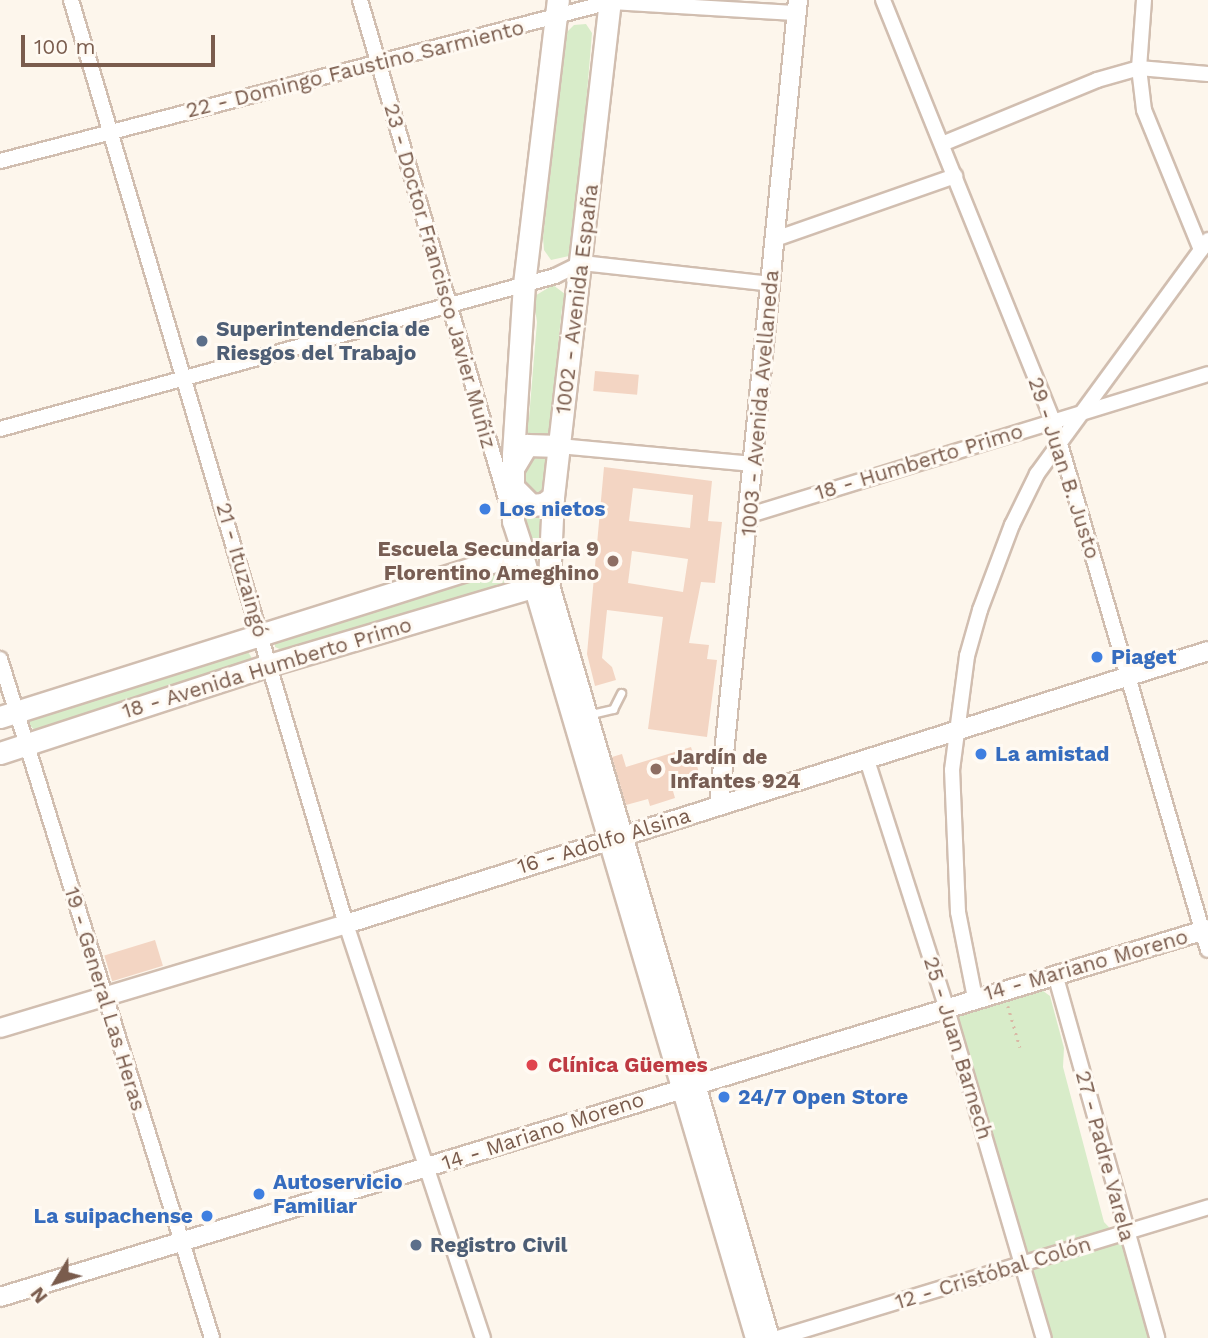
<!DOCTYPE html>
<meta charset="utf-8">
<style>
body{margin:0}
#map{position:relative;width:1208px;height:1338px;overflow:hidden;background:#fdf6ec;font-family:"Work Sans",sans-serif}
div>[style]{position:absolute}
.green>*{inset:0;background:#d8ecc9}
.building>*{inset:0;background:#f3d5c3;transform-origin:0 0}
.path>*{height:2.5px;margin-top:-1.25px;transform-origin:0;background:repeating-linear-gradient(90deg,#d9b8a5 0 2px,transparent 0 7px)}
.roads{filter:drop-shadow(2px 0 #d1beb0) drop-shadow(-2px 0 #d1beb0) drop-shadow(0 2px #d1beb0) drop-shadow(0 -2px #d1beb0)}
.service>*{height:7px;margin:-3.5px;padding:0 3.5px;transform-origin:3.5px;border-radius:3.5px;background:#fff}
.minor>*{height:14px;margin:-7px;padding:0 7px;transform-origin:7px;border-radius:7px;background:#fff}
.tertiary>*{height:18px;margin:-9px;padding:0 9px;transform-origin:9px;border-radius:9px;background:#fff}
.secondary>*{height:21px;margin:-10.5px;padding:0 10.5px;transform-origin:10.5px;border-radius:10.5px;background:#fff}
.dots>*{width:19px;height:19px;translate:-50% -50%;box-sizing:border-box;border:4px solid #fffaf3;border-radius:50%}
span{translate:-50% -50%;white-space:nowrap;text-align:center;line-height:1.15;-webkit-text-stroke:6px #fffaf3;paint-order:stroke}
.street-label{font-size:21px;color:#7a5c4d}
.service-label{font-size:21px;color:#4e5e75;font-weight:700}
.left{translate:0 -50%;text-align:left}
.shop-label{font-size:21px;color:#366cbe;font-weight:700}
.right{translate:-100% -50%;text-align:right}
.education-label{font-size:21px;color:#785e54;font-weight:700}
.health-label{font-size:21px;color:#be3a42;font-weight:700}
.north{position:absolute;left:21px;top:1247px;width:70px;height:70px;-webkit-text-stroke:5px #fffaf3;paint-order:stroke;rotate:232deg;font-size:19px;font-weight:700;line-height:28px;text-align:center;color:#7a5c4d}
.north::after{content:'';display:block;margin:auto;width:24px;height:32px;background:#7a5c4d;clip-path:polygon(50% 0,100% 100%,50% 72%,0 100%)}
.scale{position:absolute;left:21px;top:35px;width:194px;height:32px;box-sizing:border-box;border:4px solid #7a5c4d;border-top:0;padding-left:9px;font-size:21px;line-height:24px;white-space:nowrap;color:#7a5c4d;-webkit-text-stroke:5px #fffaf3;paint-order:stroke}
</style>
<div id="map">
<div class="green">
<div style="clip-path:polygon(586px 24px,592px 33px,574px 248px,569px 256px,551px 260px,544px 250px,543px 237px,567px 32px,574px 25px)"></div>
<div style="clip-path:polygon(553px 285px,569px 297px,569px 305px,562px 308px,552px 403px,560px 414px,550px 436px,529px 435px,519px 445px,521px 411px,529px 418px,537px 322px,533px 297px)"></div>
<div style="clip-path:polygon(534px 450px,552px 455px,548px 495px,535px 497px,525px 484px,522px 472px)"></div>
<div style="clip-path:polygon(521px 507px,546px 510px,537px 560px,531px 557px)"></div>
<div style="clip-path:polygon(505px 564px,513px 571px,511px 582px,289px 653px,275px 647px,275px 641px)"></div>
<div style="clip-path:polygon(245px 647px,253px 660px,37px 732px,29px 725px,31px 715px)"></div>
<div style="clip-path:polygon(1039px 988px,1050px 996px,1064px 1048px,1063px 1067px,1104px 1222px,1122px 1241px,1151px 1338px,1052px 1338px,958px 1018px,959px 1010px)"></div>
</div>
<div class="building">
<div style="left:595px;top:371px;width:44px;height:20px;rotate:5deg"></div>
<div style="clip-path:polygon(evenodd,604px 467px,712px 481px,708px 521px,722px 522px,715px 583px,701px 582px,689px 643px,709px 645px,707px 659px,717px 660px,707px 737px,648px 729px,663px 617px,607px 610px,602px 658px,612px 667px,616px 680px,595px 686px,587px 654px,604px 467px,633px 488px,693px 495px,690px 528px,629px 521px,633px 488px,604px 467px,632px 551px,688px 559px,683px 592px,628px 583px,632px 551px)"></div>
<div style="clip-path:polygon(691px 747px,702px 782px,673px 791px,675px 798px,650px 806px,648px 799px,626px 805px,612px 757px,622px 754px,626px 767px)"></div>
<div style="left:155px;top:940px;width:27px;height:53px;rotate:73deg"></div>
</div>
<div class="path">
<div style="left:1008px;top:1006px;width:43px;rotate:73.7deg"></div>
</div>
<div class="roads">
<div class="service">
<div style="left:587px;top:715px;width:27px;rotate:-13deg"></div>
<div style="left:613px;top:709px;width:18px;rotate:-63deg"></div>
</div>
<div class="minor">
<div style="left:71px;top:0;width:964px;rotate:73.43deg"></div>
<div style="left:346px;top:924px;width:436px;rotate:71.7deg"></div>
<div style="left:360px;top:0;width:523px;rotate:73.68deg"></div>
<div style="left:883px;top:0;width:453px;rotate:68deg"></div>
<div style="left:1053px;top:420px;width:552px;rotate:73.7deg"></div>
<div style="left:1144px;top:0;width:68px;rotate:94.2deg"></div>
<div style="left:1139px;top:68px;width:42px;rotate:83.2deg"></div>
<div style="left:1144px;top:110px;width:151px;rotate:67.8deg"></div>
<div style="left:942px;top:144px;width:168px;rotate:-22.4deg"></div>
<div style="left:1097px;top:80px;width:44px;rotate:-15.9deg"></div>
<div style="left:1139px;top:68px;width:69px;rotate:5deg"></div>
<div style="left:0;top:161px;width:630px;rotate:-14.61deg"></div>
<div style="left:610px;top:2px;width:186px;rotate:3.4deg"></div>
<div style="left:775px;top:239px;width:191px;rotate:-19.3deg"></div>
<div style="left:0;top:429px;width:576px;rotate:-15.41deg"></div>
<div style="left:555px;top:276px;width:30px;rotate:-26deg"></div>
<div style="left:582px;top:263px;width:190px;rotate:6.3deg"></div>
<div style="left:559px;top:446px;width:195px;rotate:5.3deg"></div>
<div style="left:750px;top:515px;width:479px;rotate:-17.1deg"></div>
<div style="left:0;top:659px;width:711px;rotate:72.66deg"></div>
<div style="left:867px;top:760px;width:258px;rotate:72.2deg"></div>
<div style="left:946px;top:1006px;width:346px;rotate:73.6deg"></div>
<div style="left:1055px;top:974px;width:378px;rotate:74.3deg"></div>
<div style="left:975px;top:998px;width:88px;rotate:-101.2deg"></div>
<div style="left:958px;top:912px;width:142px;rotate:-92.4deg"></div>
<div style="left:952px;top:770px;width:115px;rotate:-82.5deg"></div>
<div style="left:967px;top:656px;width:48px;rotate:-74.2deg"></div>
<div style="left:980px;top:610px;width:91px;rotate:-69.4deg"></div>
<div style="left:1012px;top:525px;width:57px;rotate:-63.9deg"></div>
<div style="left:1037px;top:474px;width:290px;rotate:-53.8deg"></div>
<div style="left:778px;top:1338px;width:450px;rotate:-16.9deg"></div>
</div>
<div class="tertiary">
<div style="left:523px;top:552px;width:820px;rotate:73.56deg"></div>
<div style="left:549px;top:582px;width:788px;rotate:73.7deg"></div>
<div style="left:719px;top:805px;width:809px;rotate:-84.4deg"></div>
<div style="left:0;top:1028px;width:361px;rotate:-16.7deg"></div>
<div style="left:346px;top:924px;width:904px;rotate:-17.57deg"></div>
<div style="left:0;top:1297px;width:1263px;rotate:-16.94deg"></div>
</div>
<div class="secondary">
<div style="left:513px;top:468px;width:27px;rotate:-59deg"></div>
<div style="left:527px;top:445px;width:32px;rotate:2deg"></div>
<div style="left:514px;top:488px;width:24px;rotate:45deg"></div>
<div style="left:531px;top:505px;width:12px;rotate:-5deg"></div>
<div style="left:543px;top:504px;width:12px;rotate:-35deg"></div>
<div style="left:0;top:717px;width:548px;rotate:-17.51deg"></div>
<div style="left:523px;top:552px;width:33px;rotate:-108deg"></div>
<div style="left:513px;top:521px;width:67px;rotate:-90deg"></div>
<div style="left:513px;top:454px;width:170px;rotate:-86.3deg"></div>
<div style="left:524px;top:284px;width:286px;rotate:-83.2deg"></div>
<div style="left:0;top:753px;width:283px;rotate:-18.1deg"></div>
<div style="left:269px;top:665px;width:292px;rotate:-16.5deg"></div>
<div style="left:549px;top:582px;width:85px;rotate:-87.3deg"></div>
<div style="left:553px;top:497px;width:500px;rotate:-83.46deg"></div>
</div>
</div>
<div class="dots">
<div style="left:202px;top:341px;background:#5c6f8a"></div>
<div style="left:485px;top:509px;background:#3f7fe0"></div>
<div style="left:613px;top:561px;background:#8d6e63"></div>
<div style="left:1097px;top:657px;background:#3f7fe0"></div>
<div style="left:981px;top:754px;background:#3f7fe0"></div>
<div style="left:656px;top:769px;background:#8d6e63"></div>
<div style="left:532px;top:1065px;background:#e0444e"></div>
<div style="left:724px;top:1097px;background:#3f7fe0"></div>
<div style="left:259px;top:1194px;background:#3f7fe0"></div>
<div style="left:207px;top:1216px;background:#3f7fe0"></div>
<div style="left:416px;top:1245px;background:#5c6f8a"></div>
</div>
<div class="street-label">
<span style="left:355px;top:69px;rotate:-14deg">22 - Domingo Faustino Sarmiento</span>
<span style="left:440px;top:276px;rotate:74deg">23 - Doctor Francisco Javier Muñiz</span>
<span style="left:577px;top:299px;rotate:-83deg">1002 - Avenida España</span>
<span style="left:760px;top:403px;rotate:-85deg">1003 - Avenida Avellaneda</span>
<span style="left:919px;top:462px;rotate:-17deg">18 - Humberto Primo</span>
<span style="left:1064px;top:468px;rotate:72deg">29 - Juan B. Justo</span>
<span style="left:242px;top:570px;rotate:74deg">21 - Ituzaingó</span>
<span style="left:267px;top:668px;rotate:-17deg">18 - Avenida Humberto Primo</span>
<span style="left:604px;top:841px;rotate:-17deg">16 - Adolfo Alsina</span>
<span style="left:1086px;top:965px;rotate:-16deg">14 - Mariano Moreno</span>
<span style="left:105px;top:999px;rotate:73deg">19 - General Las Heras</span>
<span style="left:958px;top:1048px;rotate:73deg">25 - Juan Barnech</span>
<span style="left:543px;top:1131px;rotate:-18deg">14 - Mariano Moreno</span>
<span style="left:1105px;top:1156px;rotate:75deg">27 - Padre Varela</span>
<span style="left:993px;top:1273px;rotate:-17deg">12 - Cristóbal Colón</span>
</div>
<div class="service-label">
<span class="left" style="left:216px;top:341px">Superintendencia de<br>Riesgos del Trabajo</span>
<span class="left" style="left:430px;top:1245px">Registro Civil</span>
</div>
<div class="shop-label">
<span class="left" style="left:499px;top:509px">Los nietos</span>
<span class="left" style="left:1111px;top:657px">Piaget</span>
<span class="left" style="left:995px;top:754px">La amistad</span>
<span class="left" style="left:738px;top:1097px">24/7 Open Store</span>
<span class="left" style="left:273px;top:1194px">Autoservicio<br>Familiar</span>
<span class="right" style="left:193px;top:1216px">La suipachense</span>
</div>
<div class="education-label">
<span class="right" style="left:599px;top:561px">Escuela Secundaria 9<br>Florentino Ameghino</span>
<span class="left" style="left:670px;top:769px">Jardín de<br>Infantes 924</span>
</div>
<div class="health-label">
<span class="left" style="left:548px;top:1065px">Clínica Güemes</span>
</div>
<div class="north">N</div>
<div class="scale">100 m</div>
</div>
